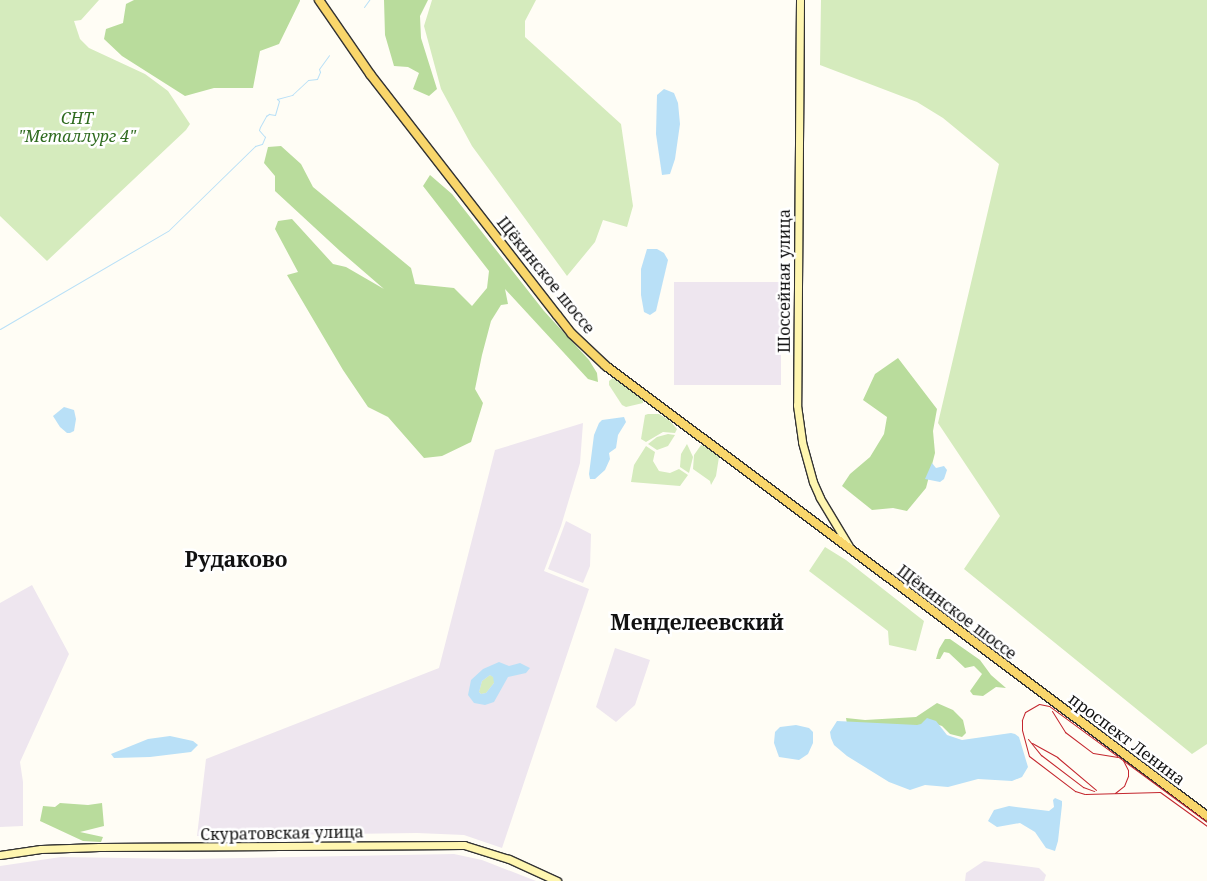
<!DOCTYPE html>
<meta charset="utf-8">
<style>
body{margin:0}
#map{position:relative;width:1207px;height:881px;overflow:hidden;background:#fffdf5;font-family:"Noto Serif",serif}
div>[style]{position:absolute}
.industrial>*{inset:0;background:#eee6ef;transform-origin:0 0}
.green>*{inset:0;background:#d5ebbd}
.forest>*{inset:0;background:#b9dc9c}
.water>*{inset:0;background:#b9e0f7}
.stream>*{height:1px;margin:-0.5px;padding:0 0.5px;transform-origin:0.5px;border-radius:0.5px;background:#b9e0f7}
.roads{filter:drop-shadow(1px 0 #333) drop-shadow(-1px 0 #333) drop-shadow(0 1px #333) drop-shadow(0 -1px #333)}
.secondary>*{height:7px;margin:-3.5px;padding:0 3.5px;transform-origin:3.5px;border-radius:3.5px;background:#fff6b0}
.primary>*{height:8px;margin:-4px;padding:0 4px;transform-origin:4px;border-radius:4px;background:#f9d66b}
.tram>*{height:1px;margin:-0.5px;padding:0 0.5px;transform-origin:0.5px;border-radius:0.5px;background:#c4262e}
span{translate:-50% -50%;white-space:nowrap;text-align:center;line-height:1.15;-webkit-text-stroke:5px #fff;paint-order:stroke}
.park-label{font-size:16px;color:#2f6b1f;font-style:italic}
.street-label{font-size:16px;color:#111}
.district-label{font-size:21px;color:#111;font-weight:700}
</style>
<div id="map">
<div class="industrial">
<div style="left:674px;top:282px;width:107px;height:103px"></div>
<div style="clip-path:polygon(583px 423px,580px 463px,561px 526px,544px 571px,589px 589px,502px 848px,464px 835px,417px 833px,197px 836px,206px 759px,439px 668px,495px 450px)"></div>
<div style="clip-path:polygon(566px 521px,591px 534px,590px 566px,583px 583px,548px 569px)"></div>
<div style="clip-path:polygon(32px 585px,69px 654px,20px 762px,23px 782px,23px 826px,0 827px,0 603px)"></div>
<div style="clip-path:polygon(615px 648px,650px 660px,635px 705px,616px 722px,596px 707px)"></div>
<div style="clip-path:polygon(454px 854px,482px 860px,536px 881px,0 881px,0 866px,61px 857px,187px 859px)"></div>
<div style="clip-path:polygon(984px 861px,1039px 868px,1046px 875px,1044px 881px,965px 881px,966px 873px)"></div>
</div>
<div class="green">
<div style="clip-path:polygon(0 0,99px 0,81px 20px,74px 21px,80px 39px,89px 48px,145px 74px,168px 91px,190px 124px,186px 130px,47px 261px,0 216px)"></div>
<div style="clip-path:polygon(432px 0,536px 0,525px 21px,525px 37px,621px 124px,633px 206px,627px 227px,603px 220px,595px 242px,567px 276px,472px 146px,441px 89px,424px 26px)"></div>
<div style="clip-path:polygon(821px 0,1207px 0,1207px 744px,1192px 754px,964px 569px,1000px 516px,938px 423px,999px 164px,943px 118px,917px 102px,820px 65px)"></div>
<div style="clip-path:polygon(613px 378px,620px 380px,643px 398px,643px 403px,626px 407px,622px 405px,609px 385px,609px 381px)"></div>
<div style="clip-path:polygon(648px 414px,659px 414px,669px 420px,677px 429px,675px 433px,663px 432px,646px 442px,641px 439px,645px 415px)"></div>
<div style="clip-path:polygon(668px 434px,675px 435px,668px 446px,657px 450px,648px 444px,657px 437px)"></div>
<div style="clip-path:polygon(687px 444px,693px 457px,689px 473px,680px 467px,681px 454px)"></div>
<div style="clip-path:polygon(701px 445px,712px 449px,719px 457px,716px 476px,711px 485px,710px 481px,693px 469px,694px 455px)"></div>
<div style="clip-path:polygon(646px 446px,655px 452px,653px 461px,659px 471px,670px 473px,679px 469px,688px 475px,680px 486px,631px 482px,634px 465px)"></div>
<div style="clip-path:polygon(825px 547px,846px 560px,924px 621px,916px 651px,889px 645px,888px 631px,809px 571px)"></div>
<div style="clip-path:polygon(490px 675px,494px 677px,494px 683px,486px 693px,481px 694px,479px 692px,482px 681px)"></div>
</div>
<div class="forest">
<div style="clip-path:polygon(134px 0,300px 0,300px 1px,279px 44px,260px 51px,253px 88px,214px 88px,185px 96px,122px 56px,104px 39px,106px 29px,123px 23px,126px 4px)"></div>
<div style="clip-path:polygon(384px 0,428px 0,420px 16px,421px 38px,437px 89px,429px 96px,413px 89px,419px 73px,408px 67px,394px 66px,385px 35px)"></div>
<div style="clip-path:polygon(281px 146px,301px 164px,313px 187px,411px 268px,415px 284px,454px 288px,472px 306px,487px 288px,489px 271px,423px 186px,430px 175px,452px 194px,544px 311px,589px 360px,597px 373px,598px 382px,588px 379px,505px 289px,508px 304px,501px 305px,491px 321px,482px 355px,475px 389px,483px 403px,471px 442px,442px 456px,424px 458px,388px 417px,368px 407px,343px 370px,287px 275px,298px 272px,275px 229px,278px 221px,292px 219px,333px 264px,346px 267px,384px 289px,340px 251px,275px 191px,275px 176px,264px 163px,268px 147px)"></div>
<div style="clip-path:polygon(898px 358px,937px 409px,933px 431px,935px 453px,926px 488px,907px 511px,893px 508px,872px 510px,842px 486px,850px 474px,870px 457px,884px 434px,887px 417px,863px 400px,875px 374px)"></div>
<div style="clip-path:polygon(945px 639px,950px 639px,980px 660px,991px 675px,1006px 688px,996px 687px,983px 696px,973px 695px,970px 691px,982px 674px,974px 666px,965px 668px,949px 653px,944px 652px,940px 659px,936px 659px,939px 649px)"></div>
<div style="clip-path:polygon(937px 703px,953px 710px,963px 720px,966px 733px,962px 737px,950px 734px,942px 726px,936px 724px,928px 728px,847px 724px,846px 718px,865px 720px,916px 717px)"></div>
<div style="clip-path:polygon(60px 803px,88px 805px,102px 803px,104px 826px,80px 832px,103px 837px,101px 842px,83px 841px,40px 821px,43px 806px,55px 807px)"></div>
</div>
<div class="water">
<div style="clip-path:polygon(664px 89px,674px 93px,678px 103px,680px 124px,675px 159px,670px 174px,662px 175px,656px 134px,657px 95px)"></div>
<div style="clip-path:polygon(647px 249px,657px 249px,664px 253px,668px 260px,656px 311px,650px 315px,644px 312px,641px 295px,641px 269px)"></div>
<div style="clip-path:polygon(64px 407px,74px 410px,76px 419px,74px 431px,70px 433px,67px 433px,60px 427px,53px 416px)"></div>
<div style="clip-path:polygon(624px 417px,626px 422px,618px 435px,616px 448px,609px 453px,610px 459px,605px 470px,595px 479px,590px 479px,589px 474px,594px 435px,599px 423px,602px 420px)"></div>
<div style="clip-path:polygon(932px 463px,936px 468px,944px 466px,947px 470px,944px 479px,940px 482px,925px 479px)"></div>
<div style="clip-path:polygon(evenodd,499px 662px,509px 666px,520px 663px,530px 668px,526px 673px,508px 677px,494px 702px,485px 705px,474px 703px,468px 695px,471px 680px,483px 669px,499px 662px,490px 675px,493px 677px,494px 683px,486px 693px,481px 694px,479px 692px,482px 681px,490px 675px)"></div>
<div style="clip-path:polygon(927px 718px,936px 721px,947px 735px,962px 740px,1011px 733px,1015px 734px,1019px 737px,1028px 767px,1022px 777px,1012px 781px,978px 779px,948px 787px,925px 785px,910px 790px,889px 782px,847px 756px,834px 745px,831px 738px,830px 732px,837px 721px,917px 725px,921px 724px)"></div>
<div style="clip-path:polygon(796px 725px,809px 728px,813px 732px,813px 743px,808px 754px,799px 760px,779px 757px,774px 743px,775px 732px,780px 727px)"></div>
<div style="clip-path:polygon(170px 736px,193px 741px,198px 745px,191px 752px,150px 757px,114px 758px,111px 754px,148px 739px)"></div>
<div style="clip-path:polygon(1055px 798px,1062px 801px,1062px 805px,1058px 841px,1055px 851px,1046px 848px,1035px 832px,1020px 823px,997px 827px,988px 821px,994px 810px,1009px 806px,1049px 811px,1054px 807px,1053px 800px)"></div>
</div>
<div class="stream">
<div style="left:364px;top:7px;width:9px;rotate:-54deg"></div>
<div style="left:0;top:329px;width:194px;rotate:-30.3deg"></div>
<div style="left:168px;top:231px;width:122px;rotate:-44.3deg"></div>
<div style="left:255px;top:146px;width:7px;rotate:-16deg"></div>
<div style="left:262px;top:144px;width:8px;rotate:-67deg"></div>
<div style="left:265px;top:137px;width:9px;rotate:-131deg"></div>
<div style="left:259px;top:130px;width:3px;rotate:-72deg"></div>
<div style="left:260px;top:127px;width:13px;rotate:-61deg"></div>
<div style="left:266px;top:116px;width:4px;rotate:-34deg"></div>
<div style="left:269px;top:114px;width:6px;rotate:9deg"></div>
<div style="left:275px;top:115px;width:15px;rotate:-74deg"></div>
<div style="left:279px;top:101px;width:3px;rotate:-135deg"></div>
<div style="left:277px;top:99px;width:16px;rotate:-15deg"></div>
<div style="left:292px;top:95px;width:22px;rotate:-43deg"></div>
<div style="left:308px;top:80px;width:9px;rotate:-6deg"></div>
<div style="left:317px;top:79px;width:8px;rotate:-67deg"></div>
<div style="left:320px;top:72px;width:3px;rotate:-108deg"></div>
<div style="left:319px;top:69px;width:17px;rotate:-54deg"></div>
</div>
<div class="roads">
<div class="secondary">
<div style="left:800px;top:0;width:405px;rotate:90.4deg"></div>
<div style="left:797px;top:405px;width:37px;rotate:82deg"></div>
<div style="left:802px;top:442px;width:41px;rotate:74.6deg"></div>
<div style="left:813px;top:482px;width:17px;rotate:66deg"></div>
<div style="left:820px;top:498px;width:56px;rotate:58.9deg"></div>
<div style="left:0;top:855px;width:41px;rotate:-8.3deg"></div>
<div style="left:41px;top:849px;width:58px;rotate:-2deg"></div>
<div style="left:99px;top:847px;width:365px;rotate:-0.3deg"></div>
<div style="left:464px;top:845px;width:47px;rotate:17.3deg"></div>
<div style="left:509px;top:859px;width:53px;rotate:24.6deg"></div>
</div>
<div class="primary">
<div style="left:319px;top:0;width:90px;rotate:55.4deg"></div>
<div style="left:370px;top:74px;width:305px;rotate:52.2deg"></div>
<div style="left:557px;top:315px;width:24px;rotate:52deg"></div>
<div style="left:572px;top:334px;width:47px;rotate:43.3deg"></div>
<div style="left:606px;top:366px;width:751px;rotate:36.82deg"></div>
</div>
</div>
<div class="tram">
<div style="left:1052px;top:711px;width:25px;rotate:58deg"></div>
<div style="left:1065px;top:732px;width:35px;rotate:37deg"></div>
<div style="left:1093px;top:753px;width:25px;rotate:9deg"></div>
<div style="left:1028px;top:739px;width:21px;rotate:51deg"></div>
<div style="left:1041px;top:755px;width:53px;rotate:37.3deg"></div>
<div style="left:1083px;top:787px;width:12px;rotate:20deg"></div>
<div style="left:1032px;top:743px;width:29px;rotate:29deg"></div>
<div style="left:1057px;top:757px;width:51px;rotate:40.2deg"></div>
<div style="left:1115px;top:793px;width:11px;rotate:-38deg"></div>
<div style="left:1124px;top:786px;width:11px;rotate:-68deg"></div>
<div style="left:1128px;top:776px;width:6px;rotate:-90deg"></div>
<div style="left:1128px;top:770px;width:11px;rotate:-117deg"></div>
<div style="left:1207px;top:822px;width:196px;rotate:-143.7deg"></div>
<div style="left:1049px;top:706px;width:10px;rotate:-169deg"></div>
<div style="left:1039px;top:704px;width:16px;rotate:150deg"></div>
<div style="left:1025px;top:712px;width:9px;rotate:111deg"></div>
<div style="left:1022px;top:720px;width:10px;rotate:90deg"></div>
<div style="left:1022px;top:730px;width:27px;rotate:75deg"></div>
<div style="left:1029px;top:756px;width:58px;rotate:37.3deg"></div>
<div style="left:1075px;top:791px;width:10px;rotate:17deg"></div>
<div style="left:1085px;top:794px;width:75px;rotate:-1.5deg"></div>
<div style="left:1160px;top:792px;width:58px;rotate:35.9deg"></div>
</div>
<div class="park-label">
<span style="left:77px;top:127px">СНТ<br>"Металлург 4"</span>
</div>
<div class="street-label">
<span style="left:546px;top:275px;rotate:51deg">Щёкинское шоссе</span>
<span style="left:784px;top:281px;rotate:-90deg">Шоссейная улица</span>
<span style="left:957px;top:612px;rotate:37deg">Щёкинское шоссе</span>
<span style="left:1127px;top:739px;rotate:37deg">проспект Ленина</span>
<span style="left:282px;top:833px;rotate:-1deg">Скуратовская улица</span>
</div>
<div class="district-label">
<span style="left:236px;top:559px">Рудаково</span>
<span style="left:697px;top:622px">Менделеевский</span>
</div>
</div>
